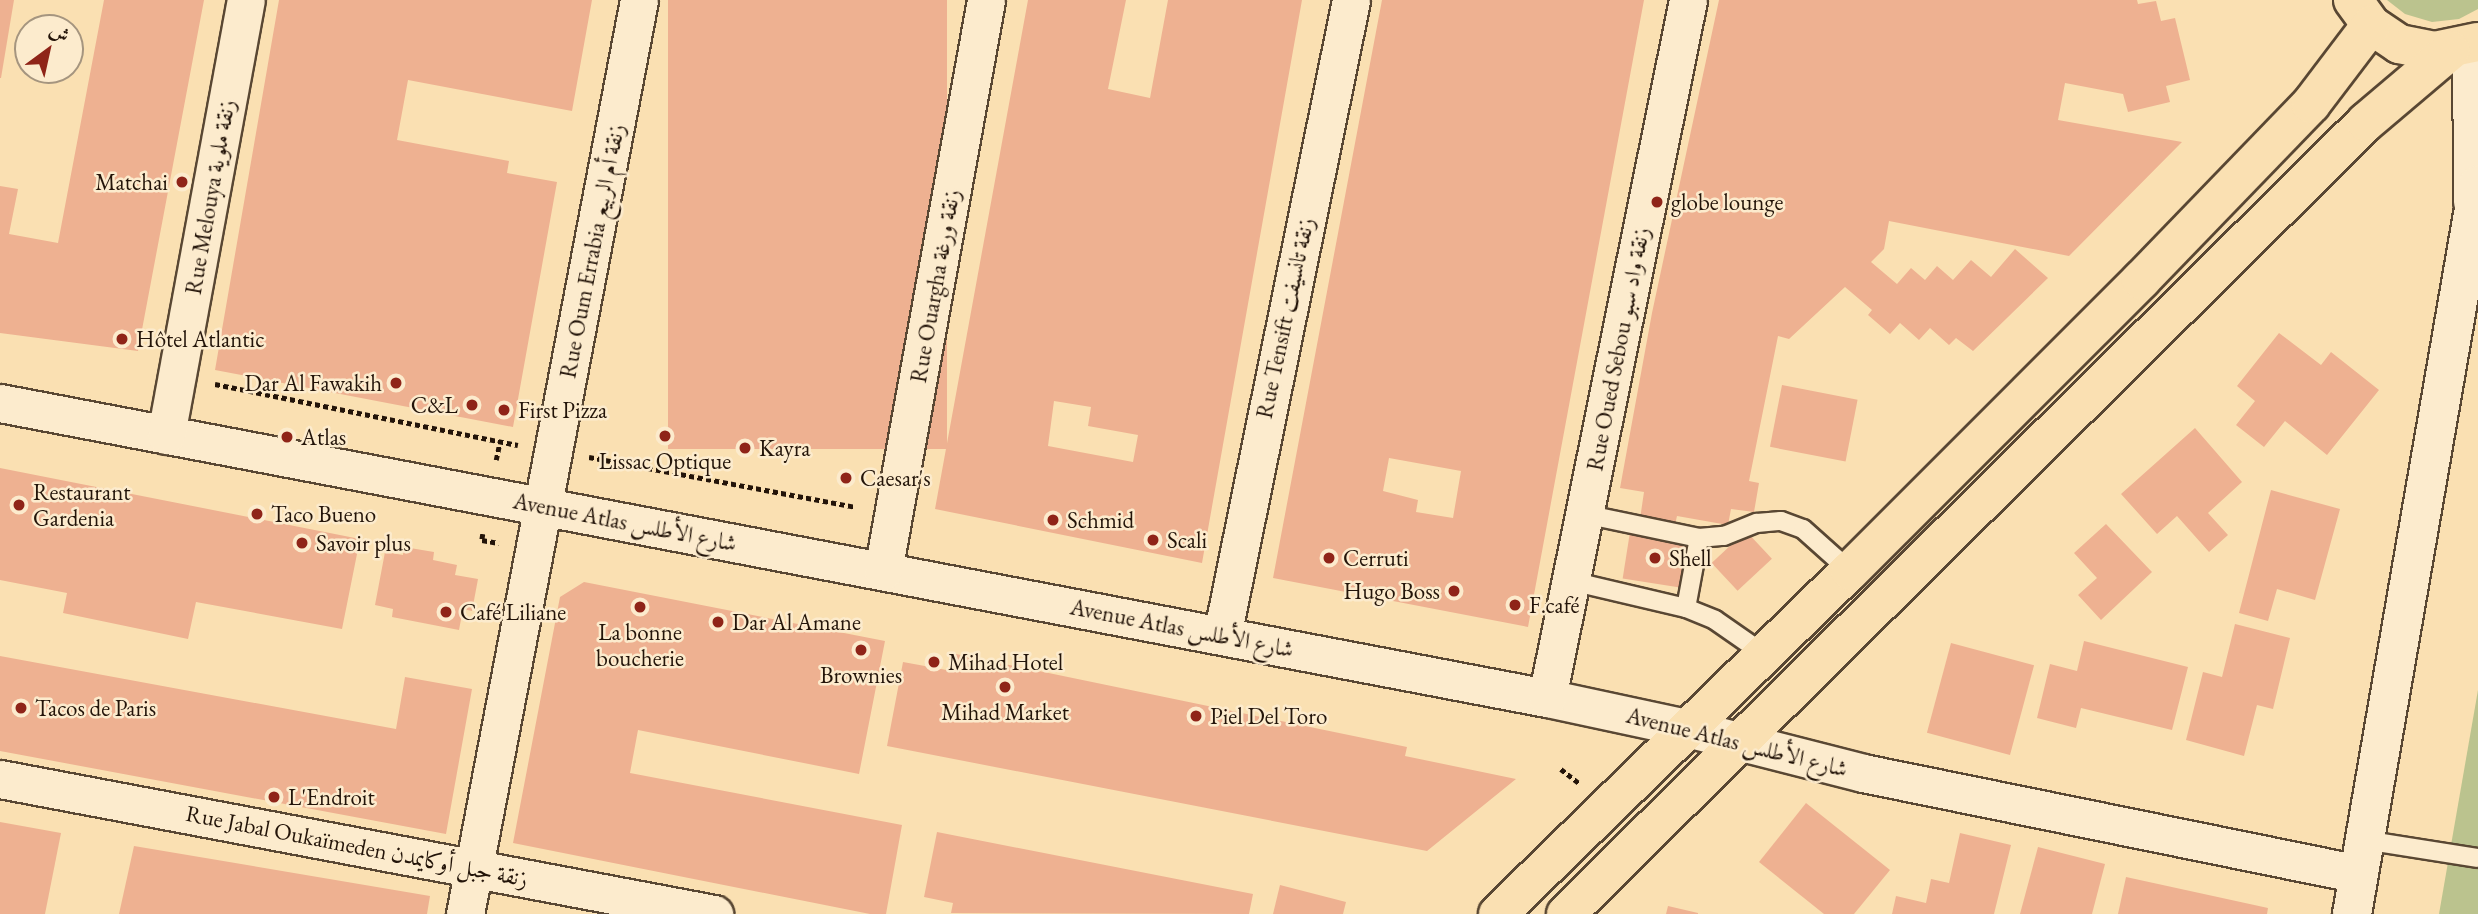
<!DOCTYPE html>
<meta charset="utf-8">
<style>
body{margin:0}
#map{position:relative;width:2478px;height:914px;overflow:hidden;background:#fae0b2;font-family:"EB Garamond",Amiri,serif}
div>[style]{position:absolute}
.green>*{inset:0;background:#bbc38e}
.building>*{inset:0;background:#eeb191;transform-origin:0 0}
.path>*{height:4.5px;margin-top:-2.25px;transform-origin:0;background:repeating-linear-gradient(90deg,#231409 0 5px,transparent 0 8.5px)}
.roads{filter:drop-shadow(2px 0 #594733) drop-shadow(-2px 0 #594733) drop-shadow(0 2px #594733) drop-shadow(0 -2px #594733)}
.lane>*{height:18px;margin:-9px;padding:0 9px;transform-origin:9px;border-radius:9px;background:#fcebcd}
.street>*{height:37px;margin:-18.5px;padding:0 18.5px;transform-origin:18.5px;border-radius:18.5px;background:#fcebcd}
.secondary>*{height:38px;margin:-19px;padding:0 19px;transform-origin:19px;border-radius:19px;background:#fcebcd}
.primary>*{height:38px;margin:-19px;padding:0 19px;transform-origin:19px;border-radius:19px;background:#fae0b2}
.dots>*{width:19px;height:19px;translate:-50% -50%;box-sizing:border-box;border:4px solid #fcebcd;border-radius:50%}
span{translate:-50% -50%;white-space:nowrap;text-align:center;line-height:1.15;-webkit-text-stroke:5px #fcebcd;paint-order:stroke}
.poi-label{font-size:23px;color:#231409}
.right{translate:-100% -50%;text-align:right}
.left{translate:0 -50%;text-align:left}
.street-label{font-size:23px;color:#231409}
.north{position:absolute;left:14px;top:14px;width:70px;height:70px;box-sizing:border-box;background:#fcebcd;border:2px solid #a5957f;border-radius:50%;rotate:33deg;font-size:19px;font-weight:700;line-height:28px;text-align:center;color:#231409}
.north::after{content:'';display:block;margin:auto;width:24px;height:32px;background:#8f2418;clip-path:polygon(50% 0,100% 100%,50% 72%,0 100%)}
</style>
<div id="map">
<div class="green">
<div style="clip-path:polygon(2387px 0,2478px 0,2478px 9px,2459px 19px,2432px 22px,2405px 14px)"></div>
<div style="clip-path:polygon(2478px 690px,2478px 914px,2439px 914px)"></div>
</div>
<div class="building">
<div style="clip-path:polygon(0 0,14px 0,1px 78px,0 78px)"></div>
<div style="clip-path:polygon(104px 0,204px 0,138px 351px,0 333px,0 186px,18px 189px,9px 234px,58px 243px)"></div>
<div style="clip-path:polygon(279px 0,592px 0,572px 111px,408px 80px,397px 140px,509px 161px,507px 173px,557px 182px,513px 427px,215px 370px)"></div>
<div style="left:668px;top:0;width:279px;height:449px"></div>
<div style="clip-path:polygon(evenodd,1028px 0,1126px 0,1108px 89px,1150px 98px,1168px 0,1302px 0,1202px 563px,935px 509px,1028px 0,1054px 401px,1091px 407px,1088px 426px,1138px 435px,1133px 462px,1048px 446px,1054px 401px)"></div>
<div style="clip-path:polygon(evenodd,1382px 0,1644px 0,1528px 627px,1273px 578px,1382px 0,1389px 458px,1461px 471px,1453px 518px,1416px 512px,1418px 500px,1383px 491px,1389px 458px)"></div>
<div style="clip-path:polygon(1719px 0,2137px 0,2138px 4px,2156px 1px,2161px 21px,2175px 18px,2190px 80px,2166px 86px,2170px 102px,2128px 112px,2123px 94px,2065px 83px,2058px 120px,2182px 142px,2069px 256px,1889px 221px,1884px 249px,1871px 262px,1897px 284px,1911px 268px,1925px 280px,1937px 266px,1953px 280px,1971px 260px,1991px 277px,2015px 249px,2048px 278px,1973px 351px,1956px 338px,1949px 345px,1930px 328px,1919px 340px,1900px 323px,1890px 334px,1868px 315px,1872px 310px,1845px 287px,1789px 339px,1778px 336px,1749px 481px,1759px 483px,1754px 512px,1731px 509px,1728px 525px,1677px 516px,1675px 525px,1640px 519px,1644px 492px,1620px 488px,1652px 313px)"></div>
<div style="clip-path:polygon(2279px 333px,2321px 365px,2331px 352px,2379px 390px,2327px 455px,2285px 421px,2264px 447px,2236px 425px,2255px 401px,2237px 386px)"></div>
<div style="left:1782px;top:385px;width:77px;height:63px;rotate:11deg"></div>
<div style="clip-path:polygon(2195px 428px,2242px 482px,2208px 513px,2228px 535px,2209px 552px,2177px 516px,2157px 534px,2121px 494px)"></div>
<div style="clip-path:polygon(0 468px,360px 539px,342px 629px,196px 602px,188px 639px,63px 613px,67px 593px,0 580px)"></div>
<div style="clip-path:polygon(2271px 490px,2340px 509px,2315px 600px,2277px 589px,2268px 621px,2239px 613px)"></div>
<div style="clip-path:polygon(2106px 524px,2152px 572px,2101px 620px,2078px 595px,2097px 578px,2074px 553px)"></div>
<div style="left:1746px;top:531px;width:38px;height:47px;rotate:47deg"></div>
<div style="left:1630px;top:532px;width:58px;height:47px;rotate:9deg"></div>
<div style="clip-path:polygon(404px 547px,434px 552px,433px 560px,457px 565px,455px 575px,478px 579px,472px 611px,463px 609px,459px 630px,392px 617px,393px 609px,375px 605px,385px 552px,403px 555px)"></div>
<div style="clip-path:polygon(584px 582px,885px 641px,859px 774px,638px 730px,630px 773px,902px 825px,886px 914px,870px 914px,513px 843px,560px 597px)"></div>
<div style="clip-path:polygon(2235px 624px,2290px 638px,2273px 709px,2257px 705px,2244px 756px,2186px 740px,2203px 672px,2222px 677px)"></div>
<div style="clip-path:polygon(2084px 641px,2188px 667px,2172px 730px,2081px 708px,2076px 728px,2037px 718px,2050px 664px,2077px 671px)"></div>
<div style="left:1951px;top:643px;width:86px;height:93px;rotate:15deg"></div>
<div style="clip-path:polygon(956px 654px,1407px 747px,1405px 756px,1516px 779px,1427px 851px,887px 746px,903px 662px,952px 671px)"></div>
<div style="clip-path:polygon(0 656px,396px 729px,405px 677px,472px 689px,446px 834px,0 751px)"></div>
<div style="clip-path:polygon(1806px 803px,1890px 870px,1854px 914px,1824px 914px,1759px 862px)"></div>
<div style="clip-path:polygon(0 822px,61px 833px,45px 914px,0 914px)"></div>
<div style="clip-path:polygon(937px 832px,1253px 894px,1249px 914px,951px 913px,953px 903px,924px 897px)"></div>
<div style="clip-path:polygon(1960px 833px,2011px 845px,1994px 914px,1892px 914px,1896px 896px,1926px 903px,1931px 879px,1949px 883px)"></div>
<div style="clip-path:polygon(134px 846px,430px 896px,427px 914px,119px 914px)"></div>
<div style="clip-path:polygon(2038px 847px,2105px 864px,2092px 914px,2020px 914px)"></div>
<div style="clip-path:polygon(2126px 877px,2268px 908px,2267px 914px,2118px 914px)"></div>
<div style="clip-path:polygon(1280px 885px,1346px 902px,1343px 914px,1273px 914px)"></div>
<div style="clip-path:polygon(1668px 906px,1698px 913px,1698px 914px,1666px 914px)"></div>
</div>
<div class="path">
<div style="left:215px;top:384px;width:309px;rotate:11.4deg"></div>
<div style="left:589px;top:457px;width:271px;rotate:10.6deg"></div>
<div style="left:496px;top:460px;width:19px;rotate:-78deg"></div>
<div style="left:483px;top:534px;width:6px;rotate:99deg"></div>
<div style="left:482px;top:540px;width:17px;rotate:10deg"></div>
<div style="left:1561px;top:769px;width:23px;rotate:38deg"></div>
</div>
<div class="roads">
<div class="lane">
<div style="left:1584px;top:514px;width:117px;rotate:11.8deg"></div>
<div style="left:1699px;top:538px;width:25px;rotate:-5deg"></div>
<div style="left:1724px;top:536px;width:35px;rotate:-22deg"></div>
<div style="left:1757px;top:523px;width:24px;rotate:-5deg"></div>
<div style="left:1781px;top:521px;width:23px;rotate:20deg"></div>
<div style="left:1803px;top:529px;width:63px;rotate:41.8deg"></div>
<div style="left:1571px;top:581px;width:118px;rotate:13.2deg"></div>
<div style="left:1686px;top:608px;width:31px;rotate:22deg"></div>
<div style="left:1715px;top:620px;width:60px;rotate:34.8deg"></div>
<div style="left:1686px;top:608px;width:71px;rotate:-79.5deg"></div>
<div style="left:2364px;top:840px;width:115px;rotate:9deg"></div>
</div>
<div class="street">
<div style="left:0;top:403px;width:1575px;rotate:10.8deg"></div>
<div style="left:1547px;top:698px;width:143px;rotate:12.1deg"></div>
<div style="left:1687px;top:728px;width:182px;rotate:14.3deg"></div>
<div style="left:1863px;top:773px;width:506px;rotate:11.51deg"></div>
<div style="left:166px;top:435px;width:442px;rotate:-79.6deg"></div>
<div style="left:883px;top:571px;width:580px;rotate:-79.77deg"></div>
<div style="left:1222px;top:636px;width:649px;rotate:-78.53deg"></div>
<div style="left:1547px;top:698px;width:712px;rotate:-78.58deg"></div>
<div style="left:0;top:779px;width:727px;rotate:10.71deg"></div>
<div style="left:465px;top:914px;width:930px;rotate:-79.22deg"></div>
</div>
<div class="secondary">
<div style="left:2472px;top:45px;width:157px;rotate:89.6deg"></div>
<div style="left:2352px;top:914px;width:740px;rotate:-80.19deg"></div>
</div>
<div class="primary">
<div style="left:2353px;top:0;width:31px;rotate:54deg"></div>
<div style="left:2371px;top:25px;width:34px;rotate:34deg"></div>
<div style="left:2399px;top:44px;width:36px;rotate:11deg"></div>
<div style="left:2434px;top:51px;width:45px;rotate:-11.6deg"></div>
<div style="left:1498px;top:914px;width:491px;rotate:-44.3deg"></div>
<div style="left:1850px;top:571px;width:412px;rotate:-45deg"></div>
<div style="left:2141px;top:280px;width:245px;rotate:-46deg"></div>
<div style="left:2311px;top:104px;width:99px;rotate:-52.8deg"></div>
<div style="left:1566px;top:914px;width:1126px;rotate:-44.71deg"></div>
<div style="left:2366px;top:122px;width:111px;rotate:-40.3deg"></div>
</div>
</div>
<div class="dots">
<div style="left:182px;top:182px;background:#8f2418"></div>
<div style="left:1657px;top:202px;background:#8f2418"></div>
<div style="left:122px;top:339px;background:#8f2418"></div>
<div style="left:396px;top:383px;background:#8f2418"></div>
<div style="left:472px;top:405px;background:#8f2418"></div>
<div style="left:504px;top:410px;background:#8f2418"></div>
<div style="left:665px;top:436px;background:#8f2418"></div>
<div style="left:287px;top:437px;background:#8f2418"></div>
<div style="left:745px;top:448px;background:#8f2418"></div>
<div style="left:846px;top:478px;background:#8f2418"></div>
<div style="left:19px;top:505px;background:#8f2418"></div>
<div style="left:257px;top:514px;background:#8f2418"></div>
<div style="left:1053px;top:520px;background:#8f2418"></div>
<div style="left:1153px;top:540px;background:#8f2418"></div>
<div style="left:302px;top:543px;background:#8f2418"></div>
<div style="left:1329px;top:558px;background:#8f2418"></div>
<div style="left:1655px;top:558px;background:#8f2418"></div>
<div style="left:1454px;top:591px;background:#8f2418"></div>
<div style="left:1515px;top:605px;background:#8f2418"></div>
<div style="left:640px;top:607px;background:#8f2418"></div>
<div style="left:446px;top:612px;background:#8f2418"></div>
<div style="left:718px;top:622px;background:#8f2418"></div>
<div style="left:861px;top:650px;background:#8f2418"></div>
<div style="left:934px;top:662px;background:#8f2418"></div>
<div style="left:1005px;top:687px;background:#8f2418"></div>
<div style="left:21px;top:708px;background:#8f2418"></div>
<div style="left:1196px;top:716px;background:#8f2418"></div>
<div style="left:274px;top:797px;background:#8f2418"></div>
</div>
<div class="poi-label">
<span class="right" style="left:168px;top:182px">Matchai</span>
<span class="left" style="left:1671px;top:202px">globe lounge</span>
<span class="left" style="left:136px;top:339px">Hôtel Atlantic</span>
<span class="right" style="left:382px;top:383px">Dar Al Fawakih</span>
<span class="right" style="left:458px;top:405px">C&amp;L</span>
<span class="left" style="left:518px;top:410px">First Pizza</span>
<span class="left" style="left:301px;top:437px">Atlas</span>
<span class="left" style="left:759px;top:448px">Kayra</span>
<span style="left:665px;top:461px">Lissac Optique</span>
<span class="left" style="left:860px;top:478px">Caesar's</span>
<span class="left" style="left:33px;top:505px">Restaurant<br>Gardenia</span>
<span class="left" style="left:271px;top:514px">Taco Bueno</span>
<span class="left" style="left:1067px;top:520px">Schmid</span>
<span class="left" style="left:1167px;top:540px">Scali</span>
<span class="left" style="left:316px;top:543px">Savoir plus</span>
<span class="left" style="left:1343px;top:558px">Cerruti</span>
<span class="left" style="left:1669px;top:558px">Shell</span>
<span class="right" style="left:1440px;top:591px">Hugo Boss</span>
<span class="left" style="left:1529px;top:605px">F.café</span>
<span class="left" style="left:460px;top:612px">Café Liliane</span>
<span class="left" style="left:732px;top:622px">Dar Al Amane</span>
<span style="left:640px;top:645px">La bonne<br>boucherie</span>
<span class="left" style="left:948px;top:662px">Mihad Hotel</span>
<span style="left:861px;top:675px">Brownies</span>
<span class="left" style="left:35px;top:708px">Tacos de Paris</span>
<span style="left:1005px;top:712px">Mihad Market</span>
<span class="left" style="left:1210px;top:716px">Piel Del Toro</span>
<span class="left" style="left:288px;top:797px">L'Endroit</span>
</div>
<div class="street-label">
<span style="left:210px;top:197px;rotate:-80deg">Rue Melouya زنقة ملوية</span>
<span style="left:592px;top:251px;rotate:-79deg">Rue Oum Errabia زنقة أم الربيع</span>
<span style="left:935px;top:286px;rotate:-80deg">Rue Ouargha زنقة ورغة</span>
<span style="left:1285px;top:318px;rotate:-78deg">Rue Tensift زنقة تانسيفت</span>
<span style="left:1618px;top:349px;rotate:-79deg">Rue Oued Sebou زنقة واد سبو</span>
<span style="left:625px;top:522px;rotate:11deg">Avenue Atlas شارع الأطلس</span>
<span style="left:1182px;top:628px;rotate:11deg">Avenue Atlas شارع الأطلس</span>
<span style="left:1737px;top:742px;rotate:14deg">Avenue Atlas شارع الأطلس</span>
<span style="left:357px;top:846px;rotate:11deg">Rue Jabal Oukaïmeden زنقة جبل أوكايمدن</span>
</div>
<div class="north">ش</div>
</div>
